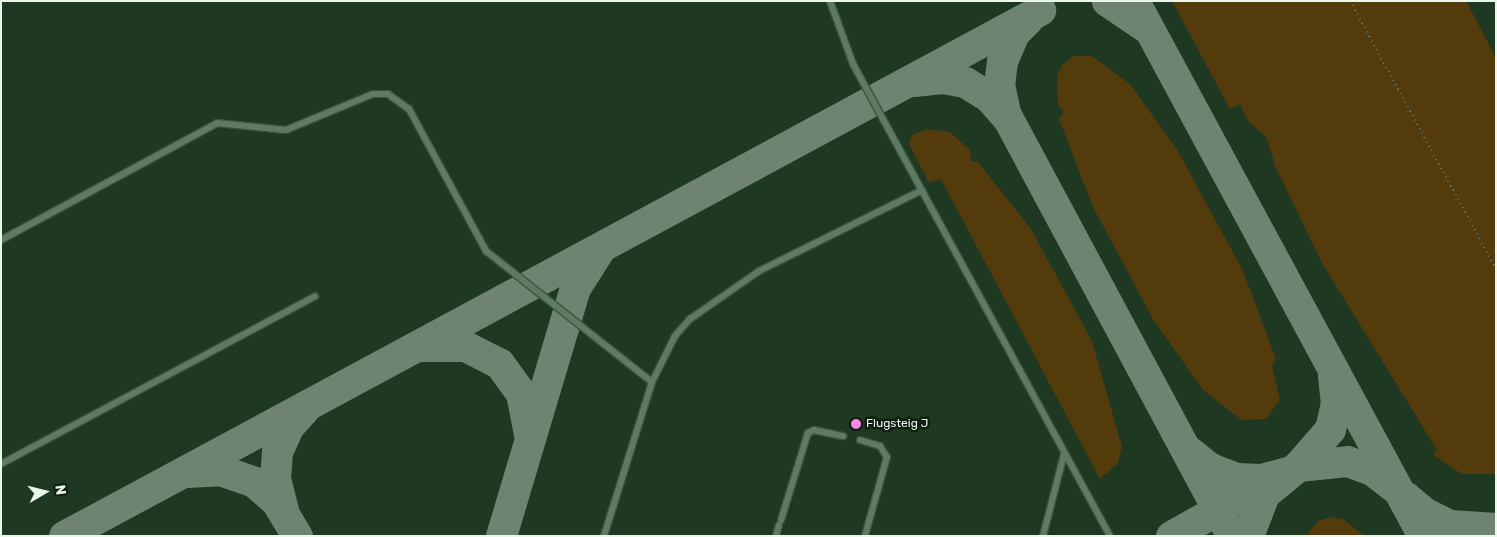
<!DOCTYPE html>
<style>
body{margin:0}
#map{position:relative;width:1497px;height:537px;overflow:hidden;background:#1e3822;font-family:Rubik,sans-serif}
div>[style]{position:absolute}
.green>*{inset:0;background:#543b0c}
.taxiway>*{height:31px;margin:-15.5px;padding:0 15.5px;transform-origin:15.5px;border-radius:15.5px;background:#6e8470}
.path>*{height:2px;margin-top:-1px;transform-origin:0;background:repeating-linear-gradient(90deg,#677d6a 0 1px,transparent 0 5px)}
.roads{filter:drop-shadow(1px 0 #3c5341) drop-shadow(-1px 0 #3c5341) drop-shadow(0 1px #3c5341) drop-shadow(0 -1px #3c5341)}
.lane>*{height:6px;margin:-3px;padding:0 3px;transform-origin:3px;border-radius:3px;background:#5e7a61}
.dots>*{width:14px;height:14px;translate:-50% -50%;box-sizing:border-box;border:2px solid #111c12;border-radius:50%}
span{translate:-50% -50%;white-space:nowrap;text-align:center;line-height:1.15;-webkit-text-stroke:5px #111c12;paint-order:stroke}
.poi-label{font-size:12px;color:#e9f8ea}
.left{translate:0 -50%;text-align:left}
.frame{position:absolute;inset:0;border:2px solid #e9f8ea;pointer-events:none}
.north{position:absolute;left:20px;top:467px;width:50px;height:50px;-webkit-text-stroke:4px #111c12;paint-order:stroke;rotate:82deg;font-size:14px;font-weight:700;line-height:20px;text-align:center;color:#e9f8ea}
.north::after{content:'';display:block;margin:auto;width:18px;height:22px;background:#e9f8ea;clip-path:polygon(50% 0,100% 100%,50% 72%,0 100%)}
</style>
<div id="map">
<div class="green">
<div style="clip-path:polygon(1172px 1px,1466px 1px,1496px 58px,1496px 474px,1462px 474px,1433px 455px,1437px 450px,1322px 263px,1276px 168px,1266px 137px,1247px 120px,1240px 104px,1230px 109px)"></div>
<div style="clip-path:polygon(1074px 56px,1092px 56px,1130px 84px,1178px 151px,1243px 271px,1276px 359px,1272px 366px,1280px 400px,1266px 419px,1242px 420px,1204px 391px,1154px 321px,1093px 207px,1059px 119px,1064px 112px,1058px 104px,1057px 76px,1062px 65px)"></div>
<div style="clip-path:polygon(927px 129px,950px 132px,970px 150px,971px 161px,978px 162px,1031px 229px,1092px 341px,1122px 447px,1118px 463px,1100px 479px,941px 179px,929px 183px,909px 144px,912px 135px)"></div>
<div style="clip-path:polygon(1332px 517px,1343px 519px,1365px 536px,1306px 536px,1318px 521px)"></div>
</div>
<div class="taxiway">
<div style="left:1107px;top:1px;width:48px;rotate:34deg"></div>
<div style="left:1134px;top:1px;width:608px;rotate:61.62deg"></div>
<div style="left:1028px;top:19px;width:20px;rotate:135deg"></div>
<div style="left:1014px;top:33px;width:30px;rotate:113deg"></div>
<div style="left:1002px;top:61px;width:23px;rotate:97deg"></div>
<div style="left:999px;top:84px;width:30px;rotate:78deg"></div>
<div style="left:1005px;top:113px;width:480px;rotate:61.8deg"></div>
<div style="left:914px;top:81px;width:28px;rotate:-6deg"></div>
<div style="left:942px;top:78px;width:23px;rotate:10deg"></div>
<div style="left:965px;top:82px;width:28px;rotate:32deg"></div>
<div style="left:989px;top:97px;width:28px;rotate:49deg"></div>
<div style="left:421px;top:346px;width:44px"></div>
<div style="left:465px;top:346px;width:38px;rotate:27deg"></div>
<div style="left:499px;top:363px;width:37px;rotate:54deg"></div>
<div style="left:521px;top:393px;width:42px;rotate:79deg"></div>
<div style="left:1190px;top:452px;width:26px;rotate:39deg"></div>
<div style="left:1210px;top:468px;width:28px;rotate:21deg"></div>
<div style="left:1236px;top:478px;width:25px;rotate:2deg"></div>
<div style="left:1261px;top:479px;width:28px;rotate:-15deg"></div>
<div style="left:1298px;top:466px;width:49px;rotate:-49.1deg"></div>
<div style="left:1330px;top:429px;width:26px;rotate:-77deg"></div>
<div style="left:1336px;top:404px;width:30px;rotate:-96deg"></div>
<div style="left:187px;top:472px;width:33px;rotate:-3deg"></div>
<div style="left:220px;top:470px;width:36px;rotate:19deg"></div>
<div style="left:254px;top:482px;width:29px;rotate:41deg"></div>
<div style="left:276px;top:501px;width:41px;rotate:59deg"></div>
<div style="left:1406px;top:497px;width:25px;rotate:40deg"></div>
<div style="left:1425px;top:513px;width:28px;rotate:26deg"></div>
<div style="left:1450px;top:525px;width:46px;rotate:3.7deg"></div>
<div style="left:283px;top:510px;width:32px;rotate:-104deg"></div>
<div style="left:275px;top:479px;width:27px;rotate:-86deg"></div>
<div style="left:277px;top:452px;width:27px;rotate:-66deg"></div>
<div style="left:288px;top:427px;width:24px;rotate:-48deg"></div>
<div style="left:64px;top:536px;width:1109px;rotate:-28.32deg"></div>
<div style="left:501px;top:536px;width:259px;rotate:-73.4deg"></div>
<div style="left:575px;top:288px;width:45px;rotate:-57.7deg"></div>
<div style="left:1171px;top:536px;width:73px;rotate:-29.4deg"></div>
<div style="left:1248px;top:536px;width:45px;rotate:-69.1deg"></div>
<div style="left:1264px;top:494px;width:44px;rotate:-39.5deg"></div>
<div style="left:1298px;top:466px;width:49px;rotate:-5.8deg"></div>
<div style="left:1347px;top:461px;width:27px;rotate:20deg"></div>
<div style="left:1372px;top:470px;width:29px;rotate:38deg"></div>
</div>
<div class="path">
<div style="left:1350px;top:1px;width:305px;rotate:61.4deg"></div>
</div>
<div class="roads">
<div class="lane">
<div style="left:830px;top:1px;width:67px;rotate:69.9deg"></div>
<div style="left:853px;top:64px;width:537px;rotate:61.43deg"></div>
<div style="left:1px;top:240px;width:246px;rotate:-28.4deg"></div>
<div style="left:217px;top:123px;width:69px;rotate:5.8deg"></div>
<div style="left:286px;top:130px;width:94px;rotate:-22.5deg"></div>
<div style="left:373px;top:94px;width:15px"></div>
<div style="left:388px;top:94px;width:26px;rotate:36deg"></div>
<div style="left:409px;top:109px;width:162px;rotate:61.5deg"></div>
<div style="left:486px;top:251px;width:211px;rotate:38.3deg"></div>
<div style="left:860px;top:440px;width:21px;rotate:17deg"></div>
<div style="left:880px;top:446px;width:13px;rotate:58deg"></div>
<div style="left:887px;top:457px;width:82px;rotate:105.6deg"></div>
<div style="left:1px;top:464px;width:356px;rotate:-28.1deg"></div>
<div style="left:781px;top:520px;width:91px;rotate:-72.8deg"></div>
<div style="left:808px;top:433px;width:7px;rotate:-27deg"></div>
<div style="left:814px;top:430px;width:30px;rotate:12deg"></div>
<div style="left:604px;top:536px;width:161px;rotate:-72.7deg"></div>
<div style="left:652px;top:382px;width:51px;rotate:-63.4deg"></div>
<div style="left:675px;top:336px;width:23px;rotate:-49deg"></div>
<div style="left:690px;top:319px;width:84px;rotate:-34.8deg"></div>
<div style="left:759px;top:271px;width:182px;rotate:-26.4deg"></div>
<div style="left:776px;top:536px;width:11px;rotate:-75deg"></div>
<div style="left:1043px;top:536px;width:85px;rotate:-75.6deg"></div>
</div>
</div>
<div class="dots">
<div style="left:856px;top:424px;background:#fa87e6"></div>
</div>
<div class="poi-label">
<span class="left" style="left:866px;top:424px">Flugsteig J</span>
</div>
<div class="frame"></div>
<div class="north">N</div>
</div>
